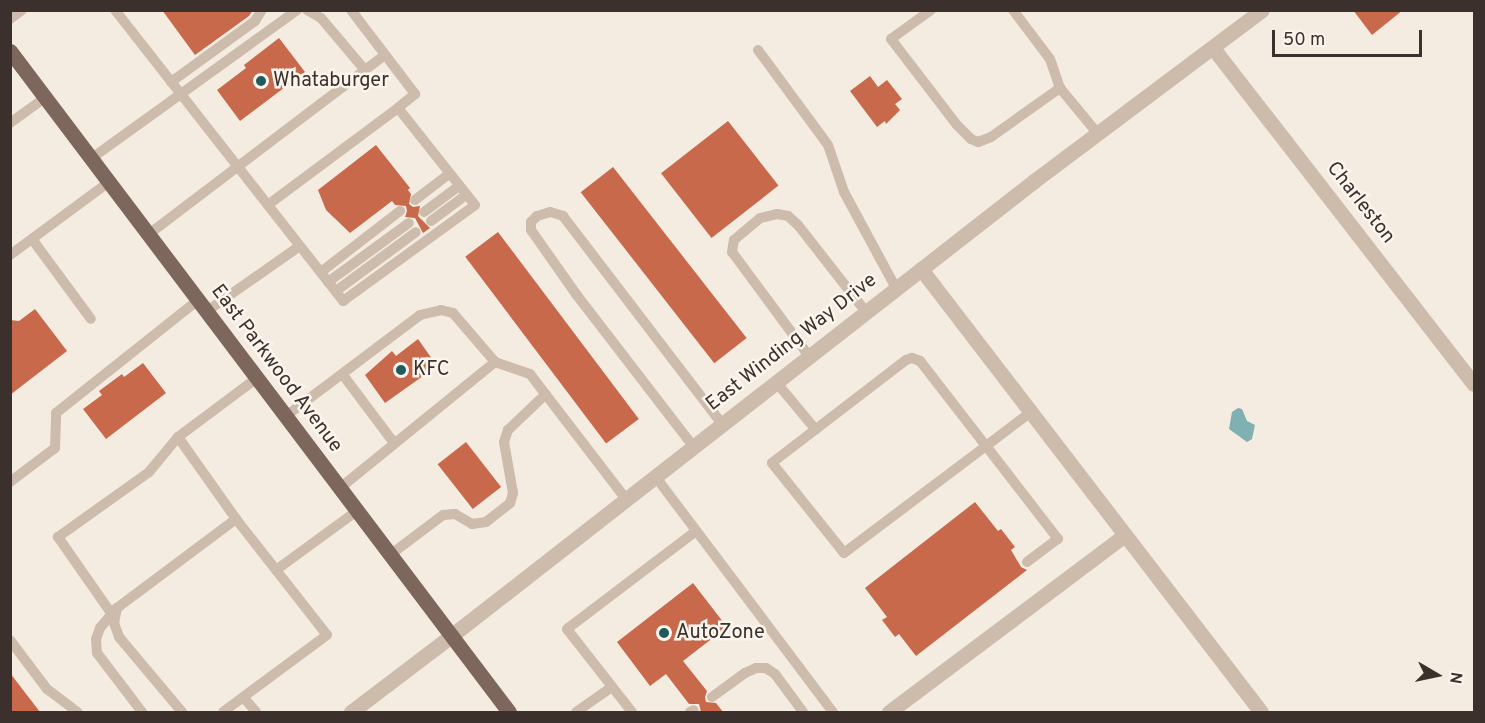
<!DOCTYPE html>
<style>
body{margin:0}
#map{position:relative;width:1485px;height:723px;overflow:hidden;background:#f4ebe1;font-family:Overpass,sans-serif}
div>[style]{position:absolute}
.water>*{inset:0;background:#7fb0b2}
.building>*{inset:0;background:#c8694b;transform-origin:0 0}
.service>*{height:10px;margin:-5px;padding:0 5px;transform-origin:5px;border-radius:5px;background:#cdbbac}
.minor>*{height:15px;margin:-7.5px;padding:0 7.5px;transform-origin:7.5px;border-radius:7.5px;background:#cdbbac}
.tertiary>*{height:15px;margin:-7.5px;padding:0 7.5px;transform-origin:7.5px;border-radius:7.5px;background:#cdbbac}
.primary>*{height:15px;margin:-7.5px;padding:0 7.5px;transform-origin:7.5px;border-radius:7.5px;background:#7d675c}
.dots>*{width:16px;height:16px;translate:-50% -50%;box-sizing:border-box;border:3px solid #fbf5ee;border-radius:50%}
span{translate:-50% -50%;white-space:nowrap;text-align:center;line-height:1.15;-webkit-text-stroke:5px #fbf5ee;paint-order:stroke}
.poi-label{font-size:20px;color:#3b302b}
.left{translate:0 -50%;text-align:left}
.street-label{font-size:20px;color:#3b302b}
.frame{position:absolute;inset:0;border:12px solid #3b302b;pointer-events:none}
.north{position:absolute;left:1407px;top:645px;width:60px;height:60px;-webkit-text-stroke:4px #fbf5ee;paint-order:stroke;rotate:99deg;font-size:16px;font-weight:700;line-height:24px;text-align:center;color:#3b302b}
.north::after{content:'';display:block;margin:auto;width:21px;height:27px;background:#3b302b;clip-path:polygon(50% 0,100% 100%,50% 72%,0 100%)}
.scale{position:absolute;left:1272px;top:30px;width:150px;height:27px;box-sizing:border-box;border:3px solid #3b302b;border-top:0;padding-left:8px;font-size:18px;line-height:21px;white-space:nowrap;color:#3b302b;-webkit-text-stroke:4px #fbf5ee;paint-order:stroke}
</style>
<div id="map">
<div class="water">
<div style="clip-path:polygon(1238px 408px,1242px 409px,1247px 421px,1255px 425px,1252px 439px,1247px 442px,1229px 429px,1232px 412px)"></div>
</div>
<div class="building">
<div style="clip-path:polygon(162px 10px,253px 10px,249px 16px,195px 55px)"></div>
<div style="clip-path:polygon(1353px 10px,1403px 10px,1372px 35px)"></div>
<div style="clip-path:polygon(279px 38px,305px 72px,240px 121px,217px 90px,246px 68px,244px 65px)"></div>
<div style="clip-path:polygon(870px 76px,878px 87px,887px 80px,902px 99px,895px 104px,900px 110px,886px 124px,885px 121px,877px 127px,850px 91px)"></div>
<div style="left:728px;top:121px;width:82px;height:85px;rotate:52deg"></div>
<div style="clip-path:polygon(376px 145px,410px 188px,408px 190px,411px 194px,409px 204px,413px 207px,420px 206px,418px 216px,430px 228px,423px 233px,415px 218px,405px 217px,407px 211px,406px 206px,395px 205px,392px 201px,350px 233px,326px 210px,318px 190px)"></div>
<div style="left:613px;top:167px;width:217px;height:41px;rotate:52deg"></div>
<div style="left:498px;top:232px;width:234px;height:41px;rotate:53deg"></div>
<div style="clip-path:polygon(35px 309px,67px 351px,10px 395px,10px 320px,19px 321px)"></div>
<div style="clip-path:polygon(418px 339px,437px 366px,385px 403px,365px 375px,392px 351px,396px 356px)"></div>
<div style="clip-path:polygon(143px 363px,166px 393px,106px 439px,83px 409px,102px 395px,99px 391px,122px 374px,124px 377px)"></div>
<div style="left:466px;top:442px;width:57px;height:36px;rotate:52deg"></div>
<div style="clip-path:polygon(975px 502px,998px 531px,1001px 529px,1015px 547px,1011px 550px,1021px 567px,1027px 570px,916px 656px,899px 634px,895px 637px,882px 620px,887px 617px,865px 588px)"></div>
<div style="clip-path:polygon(693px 583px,727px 627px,683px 661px,707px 691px,705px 697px,706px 702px,716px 703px,723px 712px,701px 712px,699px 704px,689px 704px,666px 674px,650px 686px,617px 642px)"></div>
<div style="clip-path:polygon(10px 673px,40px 712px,10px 712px)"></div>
</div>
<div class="service">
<div style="left:115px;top:10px;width:370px;rotate:51.9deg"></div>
<div style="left:343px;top:301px;width:163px;rotate:-36deg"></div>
<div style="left:475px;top:205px;width:124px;rotate:-128.4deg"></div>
<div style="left:398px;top:108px;width:162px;rotate:143.3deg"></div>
<div style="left:307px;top:10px;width:16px;rotate:30deg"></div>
<div style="left:321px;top:18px;width:68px;rotate:49.8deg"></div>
<div style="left:351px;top:10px;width:106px;rotate:52.7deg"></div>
<div style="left:415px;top:94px;width:22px;rotate:141deg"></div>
<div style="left:931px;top:10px;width:49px;rotate:144.1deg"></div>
<div style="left:891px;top:39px;width:108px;rotate:52.5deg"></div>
<div style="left:957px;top:125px;width:20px;rotate:45deg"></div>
<div style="left:971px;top:139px;width:8px;rotate:23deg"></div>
<div style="left:978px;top:142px;width:14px;rotate:-21deg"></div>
<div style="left:991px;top:137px;width:85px;rotate:-35.4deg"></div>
<div style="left:1013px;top:10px;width:61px;rotate:52.9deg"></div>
<div style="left:1050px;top:59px;width:31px;rotate:71deg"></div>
<div style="left:1060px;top:88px;width:60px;rotate:50.4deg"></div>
<div style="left:10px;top:19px;width:15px;rotate:-37deg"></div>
<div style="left:758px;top:50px;width:118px;rotate:53.6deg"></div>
<div style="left:828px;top:145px;width:50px;rotate:71.2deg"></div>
<div style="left:844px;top:192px;width:109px;rotate:61.6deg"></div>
<div style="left:171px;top:82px;width:104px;rotate:-36deg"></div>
<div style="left:255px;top:21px;width:13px;rotate:-58deg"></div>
<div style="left:10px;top:123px;width:44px;rotate:-35.8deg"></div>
<div style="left:92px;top:158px;width:253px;rotate:-35.8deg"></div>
<div style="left:415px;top:200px;width:43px;rotate:-37.4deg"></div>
<div style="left:424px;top:212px;width:44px;rotate:-36.6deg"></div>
<div style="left:431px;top:221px;width:44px;rotate:-36.6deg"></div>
<div style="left:149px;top:234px;width:296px;rotate:-37.2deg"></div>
<div style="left:32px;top:239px;width:99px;rotate:53.6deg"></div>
<div style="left:10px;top:255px;width:123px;rotate:-36.4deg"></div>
<div style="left:321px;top:272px;width:100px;rotate:-37.7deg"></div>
<div style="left:328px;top:282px;width:100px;rotate:-36.1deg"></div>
<div style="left:336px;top:291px;width:99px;rotate:-36.4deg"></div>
<div style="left:207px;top:311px;width:113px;rotate:-35deg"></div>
<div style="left:809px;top:356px;width:129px;rotate:-126.5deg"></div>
<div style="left:732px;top:252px;width:12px;rotate:-81deg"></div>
<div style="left:734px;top:240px;width:34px;rotate:-40deg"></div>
<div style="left:760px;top:218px;width:17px;rotate:-13deg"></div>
<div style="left:777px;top:214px;width:11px;rotate:10deg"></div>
<div style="left:788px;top:216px;width:13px;rotate:42deg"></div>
<div style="left:798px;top:225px;width:110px;rotate:52deg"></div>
<div style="left:343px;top:375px;width:85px;rotate:53.1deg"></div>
<div style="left:776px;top:382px;width:62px;rotate:50.2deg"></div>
<div style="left:286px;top:416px;width:168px;rotate:-37deg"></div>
<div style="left:420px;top:315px;width:22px;rotate:-13deg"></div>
<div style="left:441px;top:310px;width:12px;rotate:14deg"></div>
<div style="left:453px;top:313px;width:65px;rotate:49.4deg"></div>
<div style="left:495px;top:362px;width:37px;rotate:19deg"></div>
<div style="left:530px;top:374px;width:158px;rotate:52.5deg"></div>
<div style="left:178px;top:437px;width:100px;rotate:54.7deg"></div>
<div style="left:236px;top:519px;width:147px;rotate:51.9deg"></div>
<div style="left:327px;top:635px;width:129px;rotate:143.5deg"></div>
<div style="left:693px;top:446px;width:192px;rotate:-127.6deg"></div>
<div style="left:576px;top:294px;width:78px;rotate:-125.1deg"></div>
<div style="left:531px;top:230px;width:8px;rotate:-90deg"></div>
<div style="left:531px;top:222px;width:8px;rotate:-45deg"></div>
<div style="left:537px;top:216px;width:14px;rotate:-17deg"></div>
<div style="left:550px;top:212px;width:14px;rotate:17deg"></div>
<div style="left:563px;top:216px;width:262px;rotate:52.6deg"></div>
<div style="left:655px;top:476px;width:296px;rotate:53deg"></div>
<div style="left:10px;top:482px;width:56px;rotate:-37.1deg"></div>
<div style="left:55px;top:448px;width:35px;rotate:-88deg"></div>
<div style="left:56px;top:413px;width:181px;rotate:-38.5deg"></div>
<div style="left:340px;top:488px;width:200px;rotate:-39.1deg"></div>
<div style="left:390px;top:555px;width:66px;rotate:-37deg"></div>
<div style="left:443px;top:515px;width:12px;rotate:-5deg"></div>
<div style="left:455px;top:514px;width:20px;rotate:30deg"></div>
<div style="left:472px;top:524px;width:14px;rotate:-8deg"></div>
<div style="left:486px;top:522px;width:31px;rotate:-38deg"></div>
<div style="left:510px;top:503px;width:10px;rotate:-73deg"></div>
<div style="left:513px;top:493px;width:52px;rotate:-100deg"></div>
<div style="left:504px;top:442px;width:13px;rotate:-72deg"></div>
<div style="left:508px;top:430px;width:52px;rotate:-43.5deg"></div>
<div style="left:1027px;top:562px;width:39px;rotate:-37deg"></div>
<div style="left:1058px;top:539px;width:118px;rotate:-127.7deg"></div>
<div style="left:986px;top:446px;width:108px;rotate:-127.8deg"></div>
<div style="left:920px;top:361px;width:9px;rotate:-159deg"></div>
<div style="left:912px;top:358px;width:6px;rotate:162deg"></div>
<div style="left:906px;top:360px;width:169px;rotate:142.5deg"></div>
<div style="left:772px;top:463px;width:115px;rotate:51.3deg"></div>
<div style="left:844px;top:553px;width:178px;rotate:-37deg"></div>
<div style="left:986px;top:446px;width:56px;rotate:-37.1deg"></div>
<div style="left:276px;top:570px;width:100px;rotate:-36.1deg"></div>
<div style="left:117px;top:608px;width:15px;rotate:101deg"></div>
<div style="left:114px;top:623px;width:15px;rotate:70deg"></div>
<div style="left:119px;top:637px;width:98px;rotate:50deg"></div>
<div style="left:111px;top:613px;width:93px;rotate:-124.9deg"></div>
<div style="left:58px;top:537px;width:112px;rotate:-35.5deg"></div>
<div style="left:149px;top:472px;width:45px;rotate:-50.4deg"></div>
<div style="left:178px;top:437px;width:99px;rotate:-36.8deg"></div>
<div style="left:10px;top:640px;width:61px;rotate:52.9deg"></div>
<div style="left:47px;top:689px;width:38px;rotate:37deg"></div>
<div style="left:712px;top:697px;width:41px;rotate:-36deg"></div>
<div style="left:745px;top:673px;width:12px;rotate:-24deg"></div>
<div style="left:756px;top:668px;width:10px"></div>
<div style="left:766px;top:668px;width:11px;rotate:34deg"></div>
<div style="left:775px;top:674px;width:47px;rotate:53.6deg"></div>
<div style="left:244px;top:698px;width:18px;rotate:49deg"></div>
<div style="left:142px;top:712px;width:74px;rotate:-127.3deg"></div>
<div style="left:97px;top:653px;width:14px;rotate:-94deg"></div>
<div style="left:96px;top:639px;width:12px;rotate:-70deg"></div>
<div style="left:100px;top:628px;width:26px;rotate:-50deg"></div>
<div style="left:117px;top:608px;width:149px;rotate:-36.8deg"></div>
<div style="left:576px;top:712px;width:44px;rotate:-34.8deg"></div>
<div style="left:632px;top:712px;width:105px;rotate:-128.1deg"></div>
<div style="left:567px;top:629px;width:162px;rotate:-37.2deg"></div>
<div style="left:690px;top:712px;width:4px;rotate:-27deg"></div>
</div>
<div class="minor">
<div style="left:1213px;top:48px;width:425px;rotate:52.2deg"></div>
<div style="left:921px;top:269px;width:558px;rotate:52.49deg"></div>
<div style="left:351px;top:712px;width:126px;rotate:-37.2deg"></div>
<div style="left:889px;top:712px;width:295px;rotate:-36.9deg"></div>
</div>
<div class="tertiary">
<div style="left:451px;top:636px;width:740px;rotate:-37.97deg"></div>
<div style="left:1034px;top:181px;width:285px;rotate:-36.9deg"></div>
</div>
<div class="primary">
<div style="left:10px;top:51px;width:828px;rotate:52.95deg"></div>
</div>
<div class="dots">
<div style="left:261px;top:81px;background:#1f5a5e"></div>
<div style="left:401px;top:370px;background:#1f5a5e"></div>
<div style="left:664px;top:633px;background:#1f5a5e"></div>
</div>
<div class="poi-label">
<span class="left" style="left:273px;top:81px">Whataburger</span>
<span class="left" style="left:413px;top:370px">KFC</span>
<span class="left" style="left:676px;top:633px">AutoZone</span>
</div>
<div class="street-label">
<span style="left:1360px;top:203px;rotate:52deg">Charleston</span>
<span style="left:792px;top:343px;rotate:-38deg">East Winding Way Drive</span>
<span style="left:276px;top:369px;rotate:53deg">East Parkwood Avenue</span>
</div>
<div class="frame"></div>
<div class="north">N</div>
<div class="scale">50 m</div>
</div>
